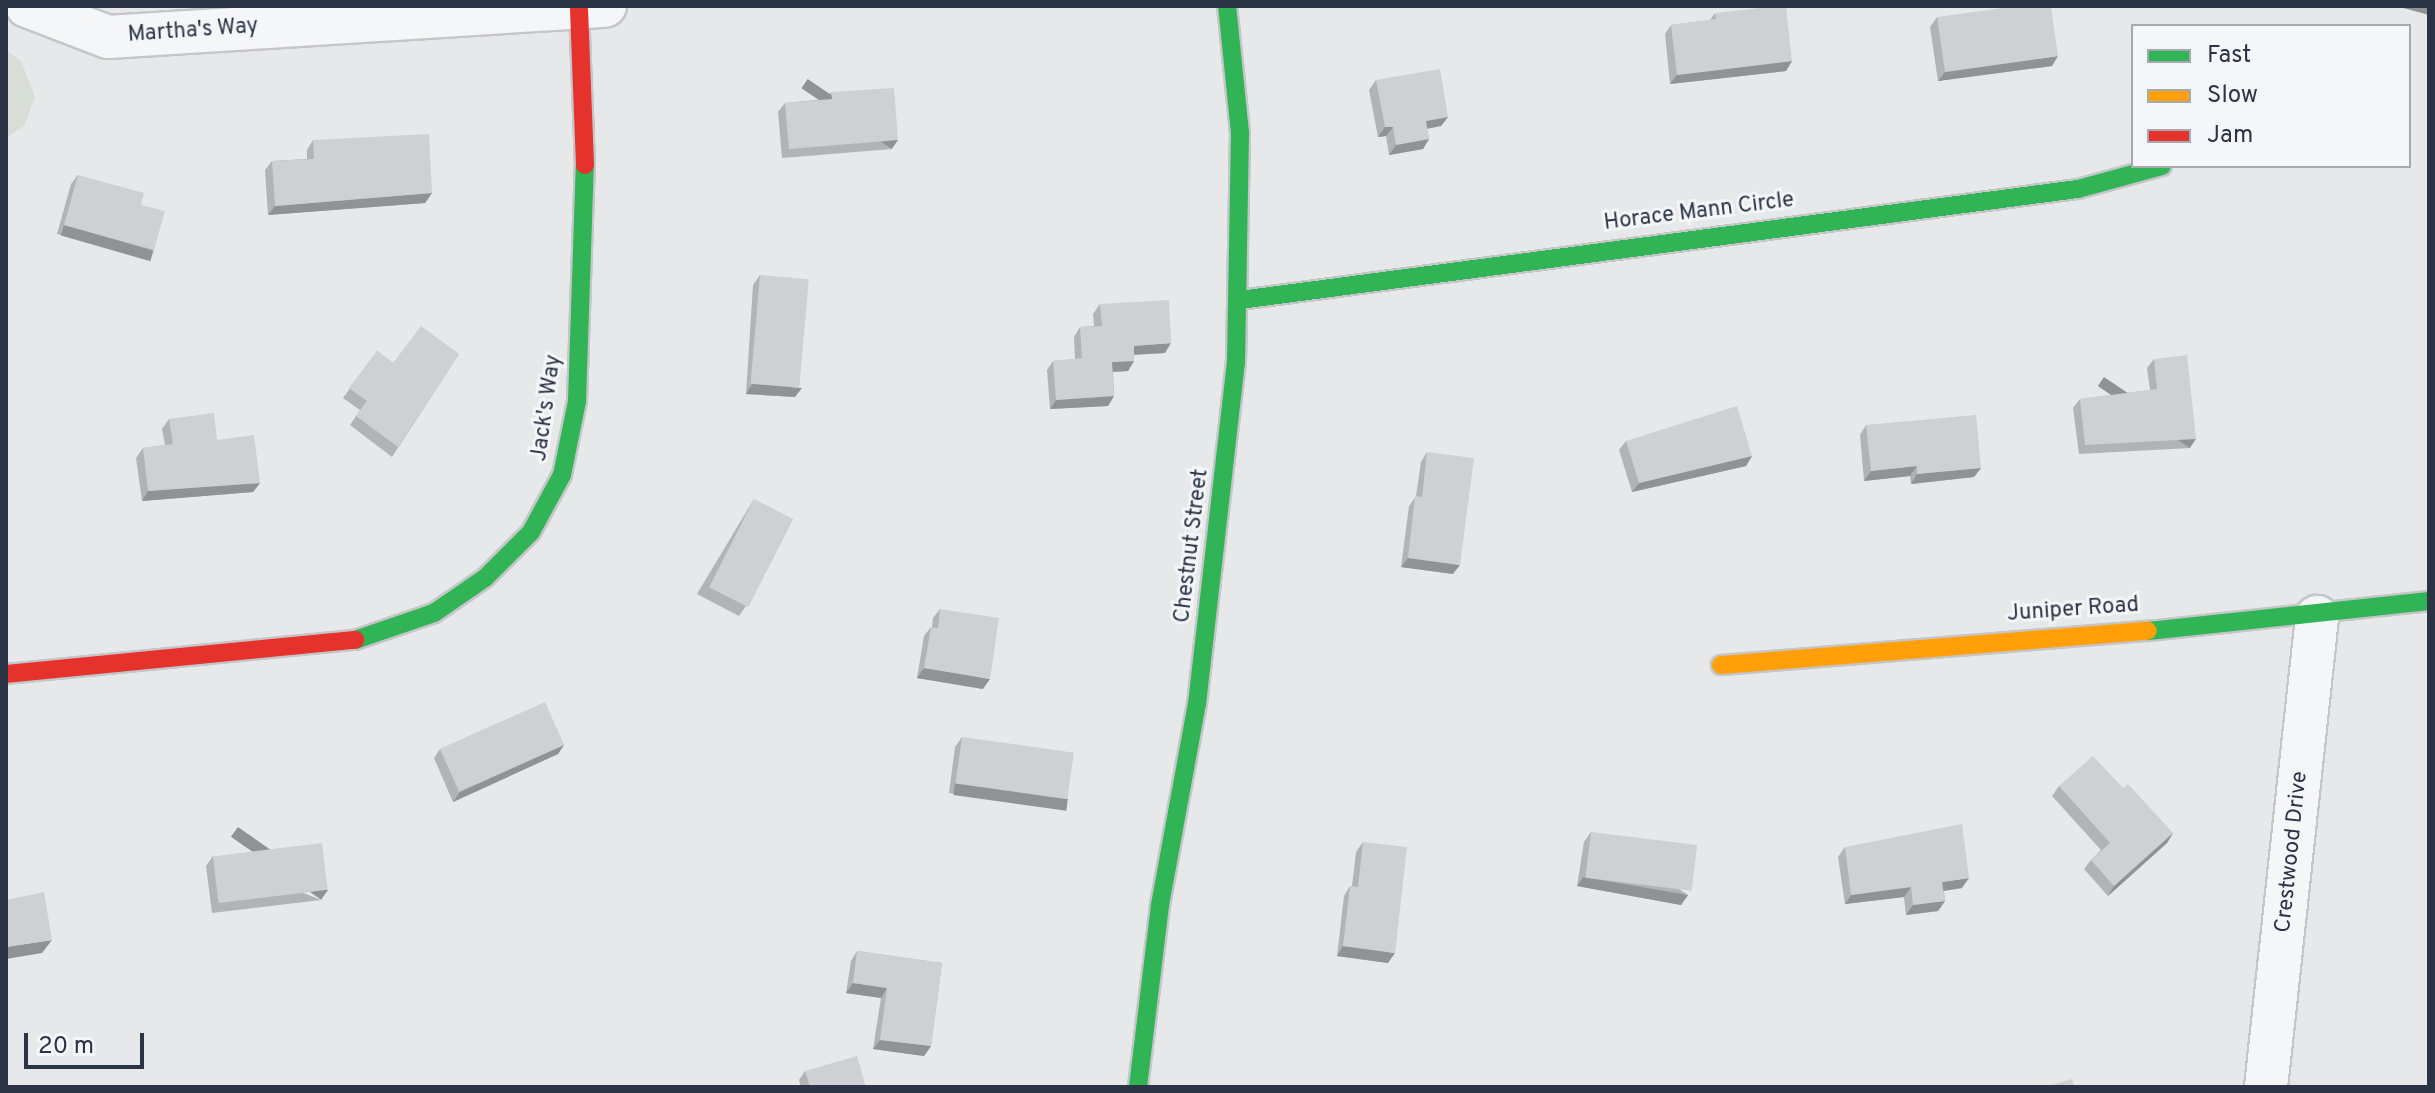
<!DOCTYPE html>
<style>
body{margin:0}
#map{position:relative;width:2435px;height:1093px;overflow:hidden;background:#e6e8ea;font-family:Overpass,sans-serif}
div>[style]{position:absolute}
.green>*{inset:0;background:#d6ded6}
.roads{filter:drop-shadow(2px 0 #c4c6c8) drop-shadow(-2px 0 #c4c6c8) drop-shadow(0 2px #c4c6c8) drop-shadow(0 -2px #c4c6c8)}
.street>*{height:42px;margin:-21px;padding:0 21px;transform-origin:21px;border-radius:21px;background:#f5f6f7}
.fast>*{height:18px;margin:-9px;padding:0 9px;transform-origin:9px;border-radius:9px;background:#30b455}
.slow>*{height:18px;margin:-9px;padding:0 9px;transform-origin:9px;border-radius:9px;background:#ff9f0a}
.jam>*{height:18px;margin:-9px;padding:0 9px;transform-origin:9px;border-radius:9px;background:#e5322d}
.wall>*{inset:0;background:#b1b3b5}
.shaded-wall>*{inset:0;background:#909294;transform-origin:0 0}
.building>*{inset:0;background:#ced0d3;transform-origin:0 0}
span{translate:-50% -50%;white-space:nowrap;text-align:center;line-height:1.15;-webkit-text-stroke:6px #f4f6f9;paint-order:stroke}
.street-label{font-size:22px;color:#2b3445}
.frame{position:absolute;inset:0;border:8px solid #2b3445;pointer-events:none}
.legend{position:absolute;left:2131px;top:24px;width:280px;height:144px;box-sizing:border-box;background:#f4f6f9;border:2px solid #a4a8b1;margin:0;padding:10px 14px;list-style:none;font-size:24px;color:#2b3445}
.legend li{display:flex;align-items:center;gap:16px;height:40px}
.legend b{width:40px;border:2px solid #a4a8b1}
.scale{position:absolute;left:24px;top:1033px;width:120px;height:36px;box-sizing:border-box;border:4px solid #2b3445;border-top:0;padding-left:10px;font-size:24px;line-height:28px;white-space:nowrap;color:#2b3445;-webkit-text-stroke:6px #f4f6f9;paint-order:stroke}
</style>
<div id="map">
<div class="green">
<div style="clip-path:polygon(6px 50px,21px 61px,35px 97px,24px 126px,6px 138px)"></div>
</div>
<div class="roads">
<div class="street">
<div style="left:27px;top:6px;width:87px;rotate:20.9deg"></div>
<div style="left:108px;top:37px;width:498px;rotate:-3.6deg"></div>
<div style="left:2266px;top:1087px;width:473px;rotate:-83.8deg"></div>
</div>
<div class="fast">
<div style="left:1240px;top:300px;width:845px;rotate:-7.55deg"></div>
<div style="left:2078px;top:189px;width:87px;rotate:-15.3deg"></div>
<div style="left:2148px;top:631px;width:283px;rotate:-6.1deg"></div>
<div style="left:355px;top:640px;width:83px;rotate:-18.9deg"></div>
<div style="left:434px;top:613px;width:62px;rotate:-34.5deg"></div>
<div style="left:485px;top:578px;width:65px;rotate:-45deg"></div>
<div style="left:531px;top:532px;width:65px;rotate:-61.5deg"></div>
<div style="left:562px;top:475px;width:76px;rotate:-78.5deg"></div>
<div style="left:577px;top:401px;width:236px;rotate:-88.1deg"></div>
<div style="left:1138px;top:1087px;width:183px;rotate:-83.1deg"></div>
<div style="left:1160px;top:905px;width:204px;rotate:-79.6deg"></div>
<div style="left:1197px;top:704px;width:344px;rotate:-83.5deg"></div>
<div style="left:1236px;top:362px;width:229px;rotate:-89deg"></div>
<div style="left:1240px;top:133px;width:128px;rotate:-95.8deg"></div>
</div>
<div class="slow">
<div style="left:1721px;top:665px;width:428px;rotate:-4.6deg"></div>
</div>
<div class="jam">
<div style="left:579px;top:9px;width:156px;rotate:87.8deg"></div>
<div style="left:6px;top:674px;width:351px;rotate:-5.6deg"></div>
</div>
</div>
<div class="wall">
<div style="clip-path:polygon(1715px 13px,1792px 61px,1786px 71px,1670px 84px,1665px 34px,1671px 25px,1710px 20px)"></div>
<div style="clip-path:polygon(1937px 17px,2052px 66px,1938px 81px,1930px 27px)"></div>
<div style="clip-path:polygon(1376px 80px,1448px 117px,1441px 126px,1427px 129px,1429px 139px,1423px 149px,1389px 155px,1386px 136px,1378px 137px,1369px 90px)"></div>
<div style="clip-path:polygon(831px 92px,892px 149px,782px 158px,778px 112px,785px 103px,826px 99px)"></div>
<div style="clip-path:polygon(313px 140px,432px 193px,425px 203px,268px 215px,265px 170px,272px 161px,307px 159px,307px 150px)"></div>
<div style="clip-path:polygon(78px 175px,141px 205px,154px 250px,147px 259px,57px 234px,71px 184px)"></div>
<div style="clip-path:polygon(760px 275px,795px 397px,746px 394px,753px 285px)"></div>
<div style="clip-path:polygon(1100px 304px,1165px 353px,1134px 355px,1134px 361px,1128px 371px,1113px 372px,1114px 396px,1108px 406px,1050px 409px,1047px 370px,1053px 361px,1075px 359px,1074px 337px,1080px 327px,1094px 326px,1093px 314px)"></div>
<div style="clip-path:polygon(377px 351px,393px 363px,459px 354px,392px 457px,350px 425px,360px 410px,343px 398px)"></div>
<div style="clip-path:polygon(2154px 359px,2190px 448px,2079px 454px,2073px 408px,2080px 399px,2150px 390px,2147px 368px)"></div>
<div style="clip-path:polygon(169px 419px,217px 440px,260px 483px,253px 492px,142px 501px,136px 458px,143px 448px,165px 445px,162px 429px)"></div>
<div style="clip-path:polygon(1866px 425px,1981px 468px,1974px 477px,1911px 484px,1910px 476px,1864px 481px,1860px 435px)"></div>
<div style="clip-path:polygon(1626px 441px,1752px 456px,1746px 466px,1632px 492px,1619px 450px)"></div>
<div style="clip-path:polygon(1427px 452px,1453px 574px,1401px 567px,1409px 506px,1416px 496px,1421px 462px)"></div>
<div style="clip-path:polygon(754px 499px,746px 606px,739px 616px,697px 594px)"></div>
<div style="clip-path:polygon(940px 609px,983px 689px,917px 678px,924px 636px,931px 627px,932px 627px,933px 618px)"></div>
<div style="clip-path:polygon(962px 737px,1068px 799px,1061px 809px,949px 793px,955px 747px)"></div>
<div style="clip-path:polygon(564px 745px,558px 754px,453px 802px,434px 758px,440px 749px)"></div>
<div style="clip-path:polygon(2059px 786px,2123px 788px,2173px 833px,2167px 843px,2108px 896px,2084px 869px,2091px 860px,2101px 850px,2052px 796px)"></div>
<div style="clip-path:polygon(1591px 832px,1688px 895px,1681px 905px,1577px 886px,1584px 842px)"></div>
<div style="clip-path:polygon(1363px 842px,1388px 963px,1337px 956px,1344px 896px,1350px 886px,1352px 886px,1356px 852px)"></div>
<div style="clip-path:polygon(1845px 847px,1962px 888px,1944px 891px,1945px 901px,1938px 911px,1906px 915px,1904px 897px,1845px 904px,1838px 857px)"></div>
<div style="clip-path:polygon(213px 856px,321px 900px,212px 913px,206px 866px)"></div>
<div style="clip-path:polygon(857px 951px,942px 963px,931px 1046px,924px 1056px,873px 1049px,881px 998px,846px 993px,851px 961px)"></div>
<div style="clip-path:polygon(805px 1071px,866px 1087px,801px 1087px,799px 1080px)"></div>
</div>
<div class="shaded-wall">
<div style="clip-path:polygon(2396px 6px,2429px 6px,2429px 15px)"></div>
<div style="clip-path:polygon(2058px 56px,2052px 66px,1938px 81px,1945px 72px)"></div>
<div style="clip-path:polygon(1792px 61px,1786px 71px,1670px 84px,1677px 75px)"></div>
<div style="clip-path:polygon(1448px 117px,1441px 126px,1419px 130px,1426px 121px)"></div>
<div style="clip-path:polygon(1385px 127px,1393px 127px,1386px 136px,1378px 137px)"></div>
<div style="clip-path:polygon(1429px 139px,1423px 149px,1389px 155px,1396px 145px)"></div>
<div style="left:898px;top:140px;width:11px;height:109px;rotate:124deg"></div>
<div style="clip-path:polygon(432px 193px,425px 203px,268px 215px,275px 206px)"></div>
<div style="left:64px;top:225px;width:93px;height:11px;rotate:16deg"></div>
<div style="clip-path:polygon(1171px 343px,1165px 353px,1127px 355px,1134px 346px)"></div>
<div style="clip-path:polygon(1134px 361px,1128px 371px,1106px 372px,1112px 362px)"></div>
<div style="clip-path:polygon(752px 384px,802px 388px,795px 397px,746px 394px)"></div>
<div style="clip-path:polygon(1114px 396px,1108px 406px,1050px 409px,1056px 400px)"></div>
<div style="left:2196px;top:439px;width:11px;height:111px;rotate:124deg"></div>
<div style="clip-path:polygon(1752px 456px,1746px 466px,1632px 492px,1639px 483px)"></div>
<div style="clip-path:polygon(1917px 466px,1910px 476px,1864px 481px,1871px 471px)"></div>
<div style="clip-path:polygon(1981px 468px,1974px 477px,1911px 484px,1917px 474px)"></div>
<div style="clip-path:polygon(260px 483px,253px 492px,142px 501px,148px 491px)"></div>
<div style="clip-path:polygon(1408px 558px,1460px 565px,1453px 574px,1401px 567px)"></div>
<div style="clip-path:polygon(924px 668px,990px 679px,983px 689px,917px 678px)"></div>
<div style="clip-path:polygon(564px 745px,558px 754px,453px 802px,460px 792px)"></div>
<div style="left:955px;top:783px;width:114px;height:12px;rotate:8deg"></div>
<div style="clip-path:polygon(2173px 833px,2167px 843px,2108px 896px,2114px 886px)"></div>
<div style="clip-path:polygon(1583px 877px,1688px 895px,1681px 905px,1577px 886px)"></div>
<div style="clip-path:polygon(1969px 878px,1962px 888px,1936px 892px,1942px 882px)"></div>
<div style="clip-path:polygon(1911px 887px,1904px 897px,1845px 904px,1851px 895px)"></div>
<div style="left:328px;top:890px;width:12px;height:110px;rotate:125deg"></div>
<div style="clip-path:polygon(1945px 901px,1938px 911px,1906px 915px,1913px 905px)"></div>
<div style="clip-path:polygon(52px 940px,42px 953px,6px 959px,6px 947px)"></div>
<div style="clip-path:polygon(1343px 946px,1395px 953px,1388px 963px,1337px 956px)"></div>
<div style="clip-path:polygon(853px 983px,887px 988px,881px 998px,846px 993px)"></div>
<div style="clip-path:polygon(880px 1040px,931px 1046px,924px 1056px,873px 1049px)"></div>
</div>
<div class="building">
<div style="clip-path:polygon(1777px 6px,1786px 6px,1792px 61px,1677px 75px,1671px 25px,1716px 19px,1715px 13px)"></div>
<div style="clip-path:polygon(2018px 6px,2051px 6px,2058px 56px,1945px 72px,1937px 17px)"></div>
<div style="clip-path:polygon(1440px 69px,1448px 117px,1426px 121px,1429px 139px,1396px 145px,1393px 127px,1385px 127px,1376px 80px)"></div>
<div style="clip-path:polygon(894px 88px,898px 140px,789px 149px,785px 103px,832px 99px,831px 92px)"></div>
<div style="clip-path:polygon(429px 134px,432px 193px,275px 206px,272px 161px,314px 159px,313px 140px)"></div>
<div style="clip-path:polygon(78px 175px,144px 193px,141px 205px,165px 211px,154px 250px,64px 225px)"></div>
<div style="left:760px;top:275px;width:49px;height:109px;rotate:5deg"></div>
<div style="clip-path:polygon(1169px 300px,1171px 343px,1134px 346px,1134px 361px,1112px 362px,1114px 396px,1056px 400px,1053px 361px,1082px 358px,1080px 327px,1102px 326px,1100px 304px)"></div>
<div style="clip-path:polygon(421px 326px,459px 354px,398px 447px,356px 416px,367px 401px,349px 388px,377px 351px,393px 363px)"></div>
<div style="clip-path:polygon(2187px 355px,2196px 439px,2085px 445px,2080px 399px,2157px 389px,2154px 359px)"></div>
<div style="clip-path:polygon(1737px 406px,1752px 456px,1639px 483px,1626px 441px)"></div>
<div style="clip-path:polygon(214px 413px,217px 440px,254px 435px,260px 483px,148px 491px,143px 448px,173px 444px,169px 419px)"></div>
<div style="clip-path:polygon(1976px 415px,1981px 468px,1917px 474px,1917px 466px,1871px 471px,1866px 425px)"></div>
<div style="clip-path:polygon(1427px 452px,1474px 458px,1460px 565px,1408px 558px,1415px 496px,1422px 497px)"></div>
<div style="left:754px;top:499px;width:44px;height:99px;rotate:27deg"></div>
<div style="clip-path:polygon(940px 609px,999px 618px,990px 679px,924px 668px,931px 627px,938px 628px)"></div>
<div style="left:545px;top:702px;width:47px;height:115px;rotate:66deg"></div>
<div style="left:962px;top:737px;width:113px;height:47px;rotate:8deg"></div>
<div style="clip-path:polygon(2093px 756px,2123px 788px,2128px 784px,2173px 833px,2114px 886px,2091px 860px,2110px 843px,2059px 786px)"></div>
<div style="clip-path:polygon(1962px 824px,1969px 878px,1942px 882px,1945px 901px,1913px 905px,1911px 887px,1851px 895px,1845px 847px)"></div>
<div style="left:1591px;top:832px;width:107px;height:46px;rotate:7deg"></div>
<div style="clip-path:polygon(1363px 842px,1407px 847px,1395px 953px,1343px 946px,1350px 886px,1358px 887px)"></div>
<div style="left:322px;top:843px;width:47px;height:110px;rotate:83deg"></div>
<div style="clip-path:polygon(44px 892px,52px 940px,6px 947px,6px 900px)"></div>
<div style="clip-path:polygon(857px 951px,942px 963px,931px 1046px,880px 1040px,887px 988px,853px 983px)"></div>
<div style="clip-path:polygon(857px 1056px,866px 1087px,810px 1087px,805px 1071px)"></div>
<div style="clip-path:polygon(2072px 1079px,2074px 1087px,2045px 1087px)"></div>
</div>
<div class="street-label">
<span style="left:193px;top:31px;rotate:-4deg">Martha's Way</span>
<span style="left:1699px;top:212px;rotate:-7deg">Horace Mann Circle</span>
<span style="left:547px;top:408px;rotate:-82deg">Jack's Way</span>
<span style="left:1192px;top:546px;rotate:-83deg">Chestnut Street</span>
<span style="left:2073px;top:610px;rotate:-4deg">Juniper Road</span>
<span style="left:2292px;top:852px;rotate:-84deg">Crestwood Drive</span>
</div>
<div class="frame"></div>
<ul class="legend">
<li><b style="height:10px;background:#30b455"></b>Fast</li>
<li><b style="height:10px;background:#ff9f0a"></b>Slow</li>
<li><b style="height:10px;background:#e5322d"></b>Jam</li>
</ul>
<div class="scale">20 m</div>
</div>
